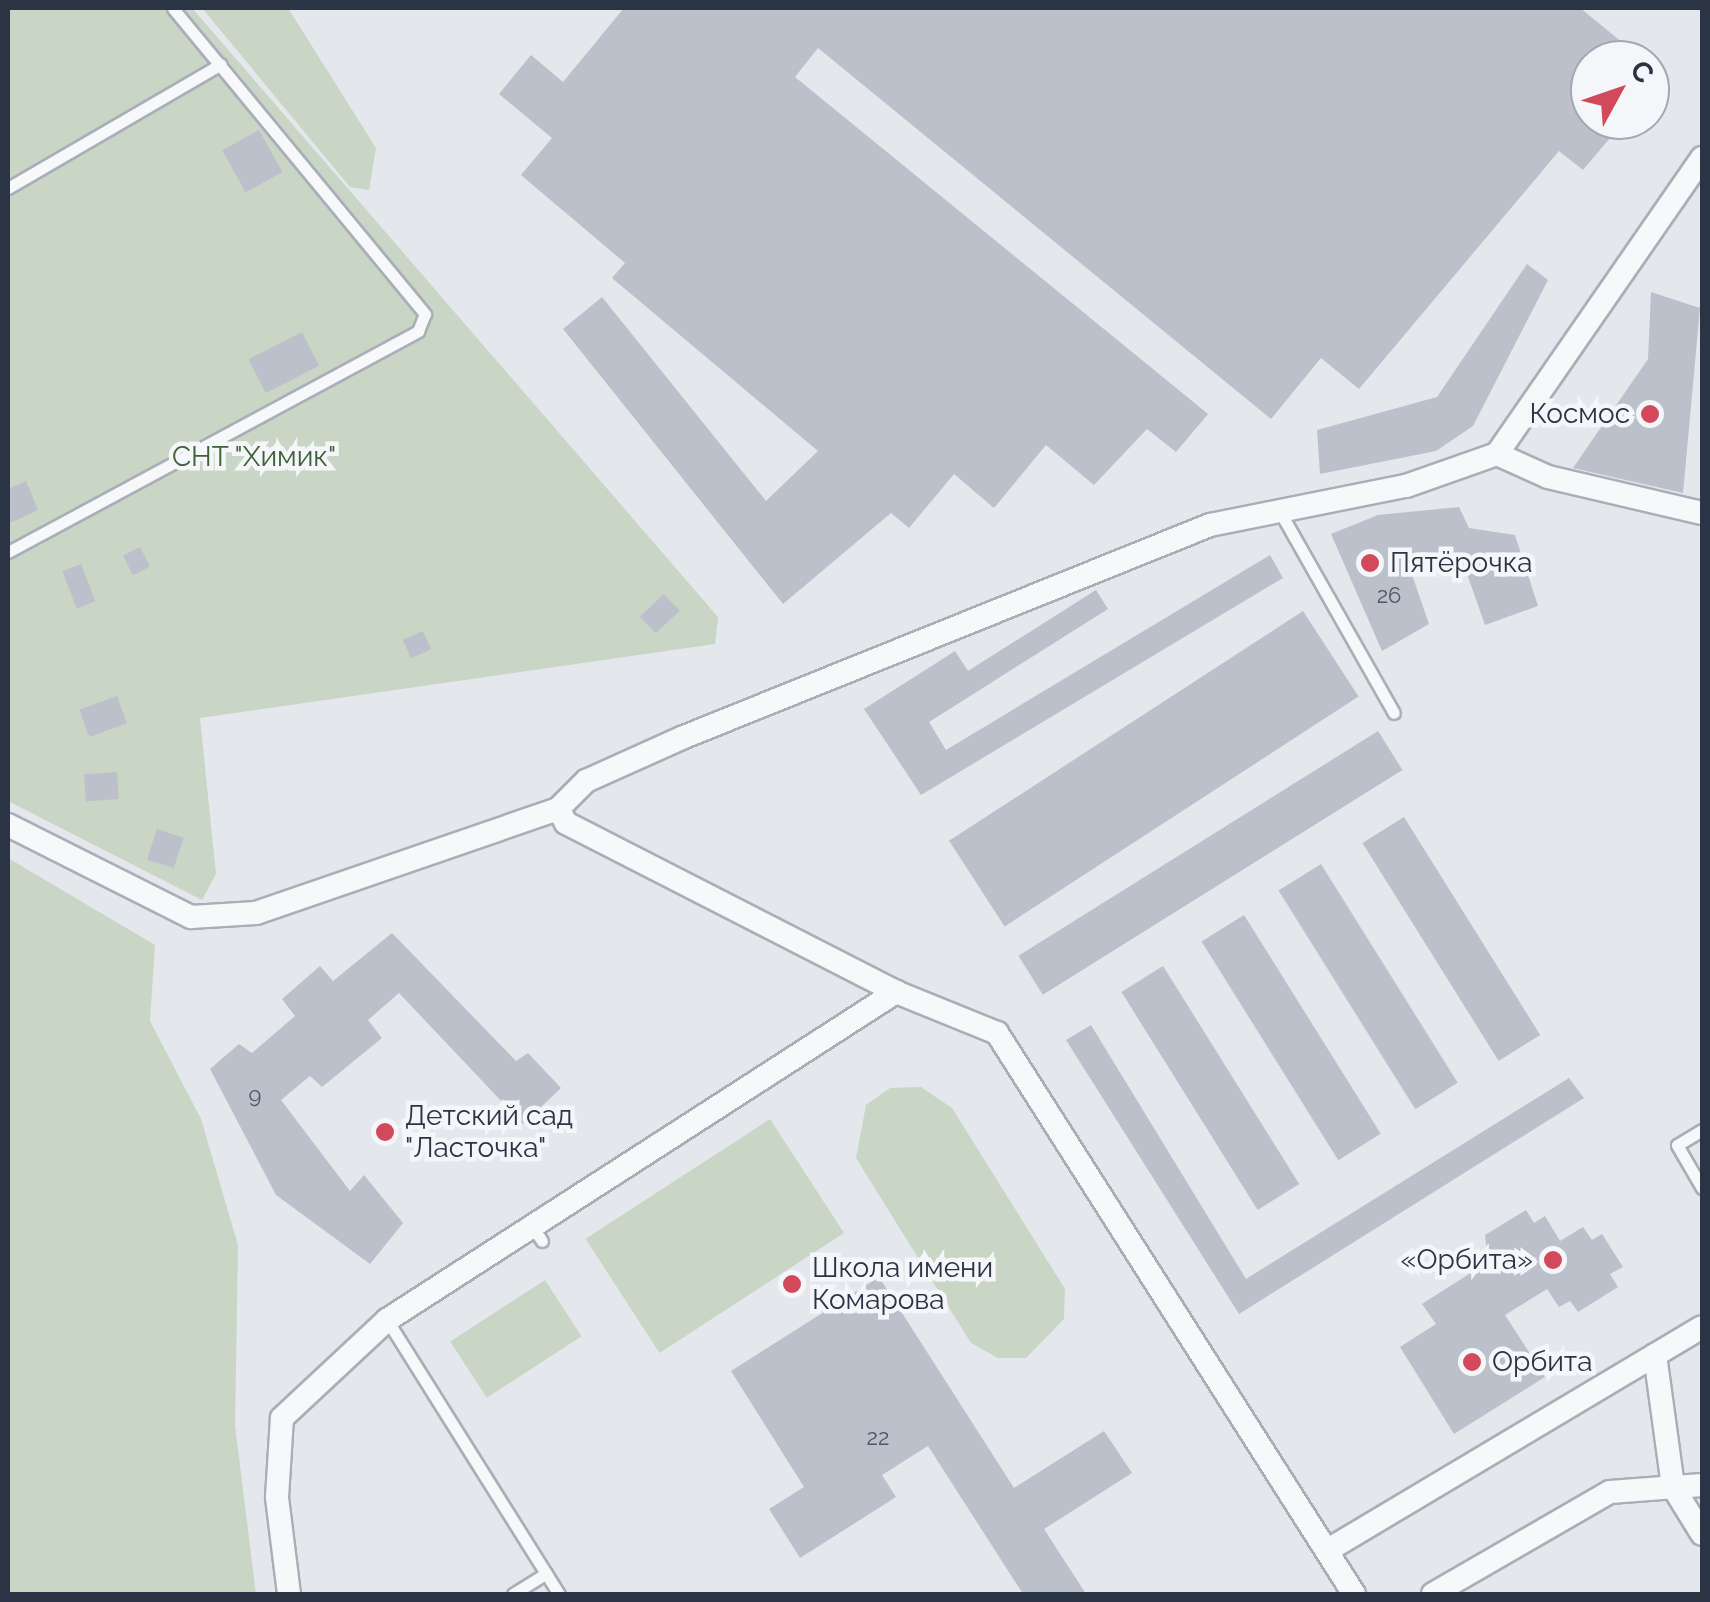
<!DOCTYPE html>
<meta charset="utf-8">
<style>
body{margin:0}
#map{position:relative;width:1710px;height:1602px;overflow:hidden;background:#e4e7ec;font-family:Raleway,sans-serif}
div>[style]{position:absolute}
.green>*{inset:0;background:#c9d6c5;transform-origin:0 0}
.building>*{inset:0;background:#bbc0ca;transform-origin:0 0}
.roads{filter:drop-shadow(2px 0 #a9aeb7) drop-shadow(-2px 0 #a9aeb7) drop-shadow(0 2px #a9aeb7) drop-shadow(0 -2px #a9aeb7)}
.lane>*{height:11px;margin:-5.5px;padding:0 5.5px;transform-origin:5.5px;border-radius:5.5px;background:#f7f8fa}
.street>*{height:22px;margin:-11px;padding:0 11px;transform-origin:11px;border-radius:11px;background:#f7f8fa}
.dots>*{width:28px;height:28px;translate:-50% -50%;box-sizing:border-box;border:5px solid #f4f6f9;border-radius:50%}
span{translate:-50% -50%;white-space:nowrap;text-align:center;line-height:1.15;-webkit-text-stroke:9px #f4f6f9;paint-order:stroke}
.number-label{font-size:22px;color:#4f5766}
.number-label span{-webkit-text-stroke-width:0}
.poi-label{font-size:28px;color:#2b3445}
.right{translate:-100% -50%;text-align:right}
.left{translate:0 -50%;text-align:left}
.park-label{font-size:28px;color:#3f6138}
.frame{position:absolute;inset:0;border:10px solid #2b3445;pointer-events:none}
.north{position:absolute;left:1570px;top:40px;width:100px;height:100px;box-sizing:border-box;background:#f4f6f9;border:2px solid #a4a8b1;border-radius:50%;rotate:50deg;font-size:28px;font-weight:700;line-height:40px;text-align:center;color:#2b3445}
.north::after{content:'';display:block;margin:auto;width:35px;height:45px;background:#d1495b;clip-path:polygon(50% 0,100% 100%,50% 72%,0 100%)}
</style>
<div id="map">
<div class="green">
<div style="clip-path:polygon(8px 8px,192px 8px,718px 617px,715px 644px,200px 718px,216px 874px,202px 900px,8px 801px)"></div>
<div style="clip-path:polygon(202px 8px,288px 8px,376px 148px,369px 190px,350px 187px)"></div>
<div style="clip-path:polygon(8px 858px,155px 945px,150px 1021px,201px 1119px,238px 1245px,235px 1425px,256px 1594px,8px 1594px)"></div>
<div style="clip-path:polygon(921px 1087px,952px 1108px,1065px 1289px,1064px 1319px,1026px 1358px,998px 1358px,971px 1343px,856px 1158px,866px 1105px,890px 1088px)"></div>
<div style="left:770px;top:1119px;width:136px;height:220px;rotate:57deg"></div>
<div style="left:545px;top:1280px;width:67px;height:113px;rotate:57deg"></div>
</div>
<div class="building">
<div style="clip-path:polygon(624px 8px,1580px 8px,1644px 60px,1590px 60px,1590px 120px,1615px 132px,1583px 170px,1559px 151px,1359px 389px,1321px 358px,1271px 419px,818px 48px,795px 77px,1208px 414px,1176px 452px,1147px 429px,1094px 485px,1046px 445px,994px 508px,954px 474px,909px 528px,891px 513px,783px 604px,563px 329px,602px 297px,766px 501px,818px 451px,612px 278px,625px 263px,521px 175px,552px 138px,499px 94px,531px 55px,563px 82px)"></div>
<div style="left:259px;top:130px;width:48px;height:42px;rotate:61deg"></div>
<div style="clip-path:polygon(1527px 264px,1548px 280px,1473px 426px,1436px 451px,1320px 474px,1317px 430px,1437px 397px)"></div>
<div style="clip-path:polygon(1651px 292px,1700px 308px,1683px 493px,1573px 468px,1648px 359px)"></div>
<div style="left:302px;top:332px;width:38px;height:60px;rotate:63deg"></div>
<div style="clip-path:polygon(26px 481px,38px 510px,8px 524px,8px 489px)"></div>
<div style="clip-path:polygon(1459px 507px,1469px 528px,1515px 535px,1538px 606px,1485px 625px,1460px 554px,1410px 569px,1429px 624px,1382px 651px,1331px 534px,1378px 515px)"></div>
<div style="left:140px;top:547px;width:22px;height:19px;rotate:63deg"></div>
<div style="clip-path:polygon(1270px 555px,1283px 578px,921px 795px,864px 709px,955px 651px,968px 671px,1096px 590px,1108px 609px,929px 722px,946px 750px)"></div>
<div style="left:81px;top:564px;width:40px;height:20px;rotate:69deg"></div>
<div style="left:664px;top:594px;width:23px;height:33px;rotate:47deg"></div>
<div style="left:1303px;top:611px;width:102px;height:422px;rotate:57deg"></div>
<div style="left:423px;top:631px;width:20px;height:22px;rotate:66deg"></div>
<div style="left:117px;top:696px;width:29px;height:40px;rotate:70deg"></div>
<div style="left:1378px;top:731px;width:46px;height:424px;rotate:58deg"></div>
<div style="left:117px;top:772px;width:27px;height:33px;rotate:86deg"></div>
<div style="left:1404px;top:817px;width:257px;height:49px;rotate:58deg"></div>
<div style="left:157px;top:829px;width:28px;height:32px;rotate:18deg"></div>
<div style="left:1321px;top:864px;width:258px;height:50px;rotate:58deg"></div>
<div style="left:1244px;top:915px;width:258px;height:50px;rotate:58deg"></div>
<div style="clip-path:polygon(392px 933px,516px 1061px,528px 1053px,561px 1088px,523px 1124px,399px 993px,368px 1020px,382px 1038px,322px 1087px,310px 1076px,281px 1100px,350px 1191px,364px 1175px,403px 1223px,370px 1264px,276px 1195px,210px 1069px,239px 1044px,252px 1053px,295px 1016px,282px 999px,320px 966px,333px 981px)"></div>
<div style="left:1163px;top:966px;width:257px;height:49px;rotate:58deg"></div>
<div style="clip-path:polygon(1091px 1025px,1246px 1279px,1569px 1078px,1584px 1098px,1239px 1314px,1066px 1040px)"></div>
<div style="clip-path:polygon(1526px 1210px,1534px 1223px,1545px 1216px,1560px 1241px,1583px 1227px,1592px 1240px,1602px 1234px,1623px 1267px,1610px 1274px,1618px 1287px,1578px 1312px,1570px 1301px,1559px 1307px,1547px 1289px,1505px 1315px,1545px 1377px,1454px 1434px,1400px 1347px,1436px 1324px,1422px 1304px,1488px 1262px,1485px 1235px)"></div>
<div style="clip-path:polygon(879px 1277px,1014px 1488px,1104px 1431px,1132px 1473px,1044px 1529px,1086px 1594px,1023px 1594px,928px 1446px,882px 1475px,896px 1497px,800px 1558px,769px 1509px,804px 1487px,731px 1371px)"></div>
</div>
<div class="roads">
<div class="lane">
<div style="left:8px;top:188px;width:246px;rotate:-30.2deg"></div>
<div style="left:1279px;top:510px;width:233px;rotate:60.5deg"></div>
<div style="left:8px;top:552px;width:466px;rotate:-28.3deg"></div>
<div style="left:418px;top:331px;width:18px;rotate:-68deg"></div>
<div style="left:425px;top:314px;width:396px;rotate:-129.5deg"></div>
<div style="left:1702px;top:1130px;width:29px;rotate:149deg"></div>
<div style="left:1677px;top:1145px;width:50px;rotate:59.8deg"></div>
<div style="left:531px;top:1224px;width:20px;rotate:57deg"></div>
<div style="left:387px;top:1320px;width:324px;rotate:57.9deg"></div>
<div style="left:513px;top:1594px;width:39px;rotate:-32deg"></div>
</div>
<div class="street">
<div style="left:1497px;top:454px;width:56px;rotate:24.3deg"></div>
<div style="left:1548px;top:477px;width:158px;rotate:13.2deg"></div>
<div style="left:558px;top:809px;width:16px;rotate:60deg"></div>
<div style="left:566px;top:823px;width:371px;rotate:27.1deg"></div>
<div style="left:896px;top:992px;width:109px;rotate:22.1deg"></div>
<div style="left:997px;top:1033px;width:665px;rotate:57.53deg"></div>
<div style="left:8px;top:825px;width:205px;rotate:26.7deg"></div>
<div style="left:191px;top:917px;width:65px;rotate:-3.5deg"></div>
<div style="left:256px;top:913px;width:319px;rotate:-19deg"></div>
<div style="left:558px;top:809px;width:40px;rotate:-45deg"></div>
<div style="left:586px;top:781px;width:107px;rotate:-24.2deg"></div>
<div style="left:684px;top:737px;width:567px;rotate:-21.95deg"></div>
<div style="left:1210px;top:525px;width:200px;rotate:-11.3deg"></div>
<div style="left:1406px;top:486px;width:96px;rotate:-19.4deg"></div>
<div style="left:1497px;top:454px;width:360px;rotate:-55.3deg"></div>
<div style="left:1655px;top:1355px;width:133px;rotate:82.2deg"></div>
<div style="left:1673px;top:1487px;width:55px;rotate:58.3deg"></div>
<div style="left:1328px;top:1550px;width:435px;rotate:-30.8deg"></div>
<div style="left:289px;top:1594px;width:98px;rotate:-97.1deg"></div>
<div style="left:277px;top:1497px;width:79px;rotate:-86.4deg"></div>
<div style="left:282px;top:1418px;width:144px;rotate:-43deg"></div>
<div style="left:387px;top:1320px;width:606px;rotate:-32.8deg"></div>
<div style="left:1433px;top:1594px;width:204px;rotate:-30deg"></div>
<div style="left:1610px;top:1492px;width:92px;rotate:-4.4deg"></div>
</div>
</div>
<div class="dots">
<div style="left:1650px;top:414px;background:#d1495b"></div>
<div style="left:1370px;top:563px;background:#d1495b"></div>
<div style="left:385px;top:1132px;background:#d1495b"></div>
<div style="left:1553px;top:1260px;background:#d1495b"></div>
<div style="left:792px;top:1284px;background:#d1495b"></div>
<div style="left:1472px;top:1362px;background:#d1495b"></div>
</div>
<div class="number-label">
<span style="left:1389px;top:596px">26</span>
<span style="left:255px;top:1096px">9</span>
<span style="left:878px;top:1438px">22</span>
</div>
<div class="poi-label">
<span class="right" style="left:1630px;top:414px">Космос</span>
<span class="left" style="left:1390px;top:563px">Пятёрочка</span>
<span class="left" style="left:405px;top:1132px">Детский сад<br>"Ласточка"</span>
<span class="right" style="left:1533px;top:1260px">«Орбита»</span>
<span class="left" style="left:812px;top:1284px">Школа имени<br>Комарова</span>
<span class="left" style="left:1492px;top:1362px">Орбита</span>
</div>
<div class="park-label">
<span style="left:254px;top:457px">СНТ "Химик"</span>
</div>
<div class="frame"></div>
<div class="north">С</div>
</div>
